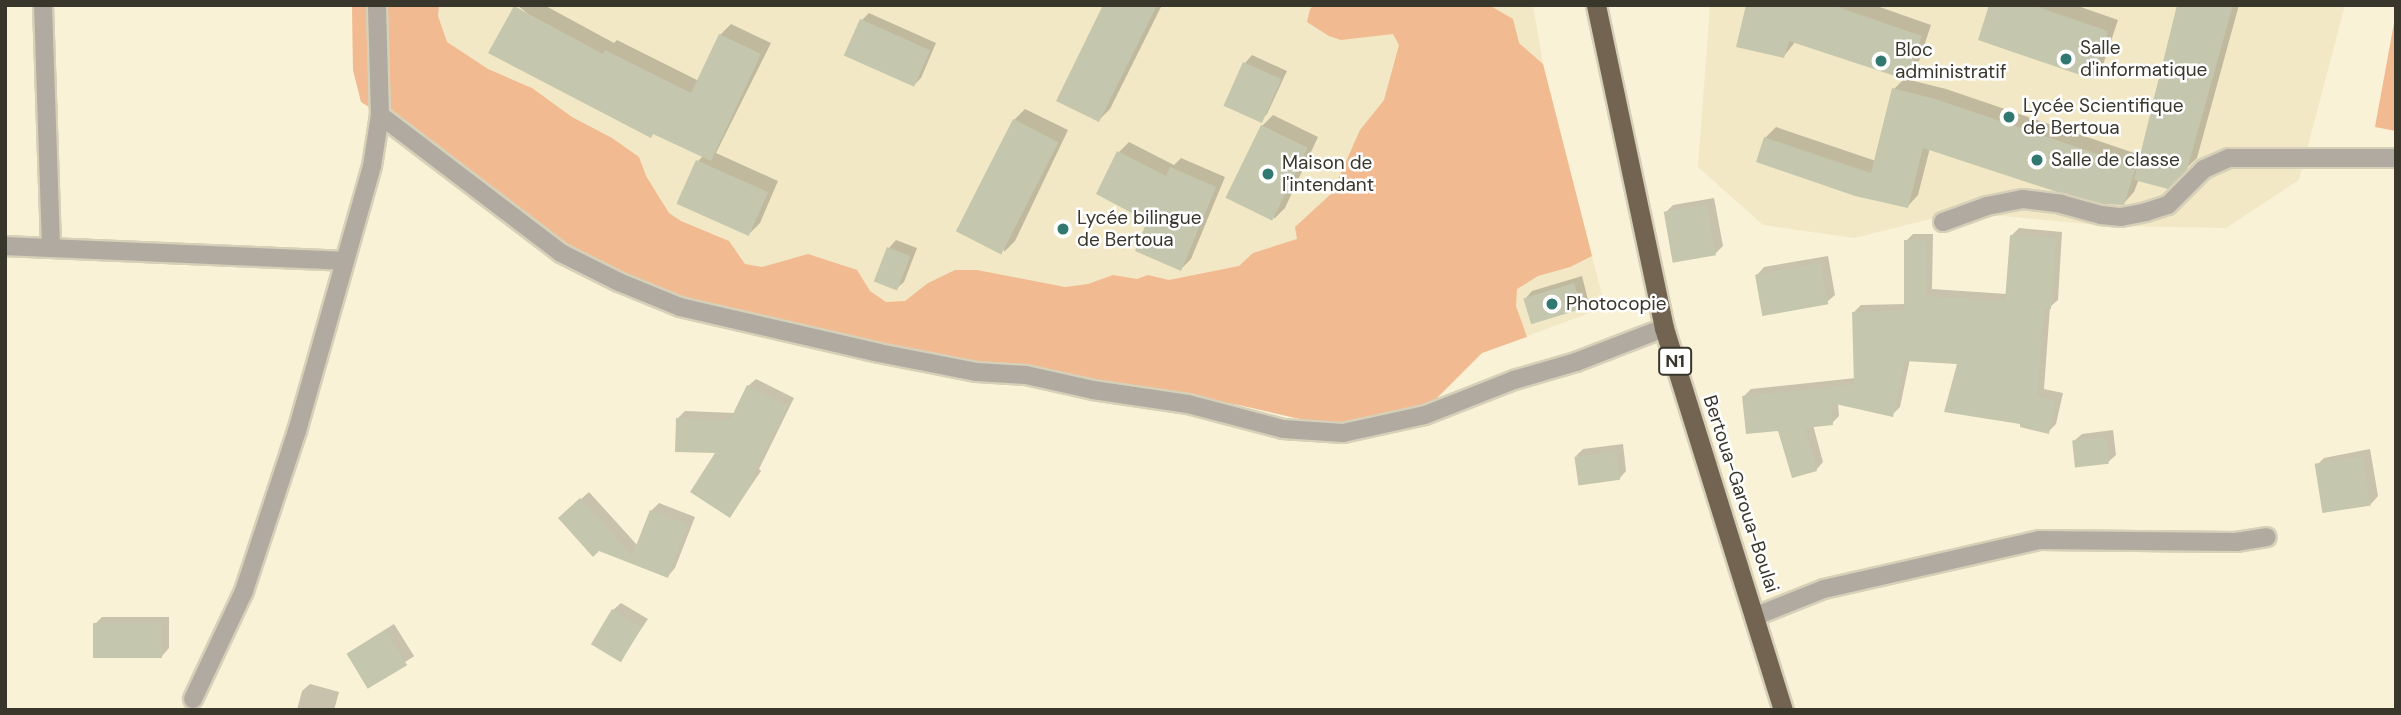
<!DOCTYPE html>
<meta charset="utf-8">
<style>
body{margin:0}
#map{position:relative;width:2401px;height:715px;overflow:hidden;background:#faf2d7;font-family:"DM Sans",sans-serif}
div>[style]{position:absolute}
.built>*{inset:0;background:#f2e8c5}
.green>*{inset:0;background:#f1ba91}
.shadow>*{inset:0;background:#0003;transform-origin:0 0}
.building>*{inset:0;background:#c4c7ad;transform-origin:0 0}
.roads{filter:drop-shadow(2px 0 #d7d0b8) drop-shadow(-2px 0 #d7d0b8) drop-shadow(0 2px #d7d0b8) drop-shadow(0 -2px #d7d0b8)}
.minor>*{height:18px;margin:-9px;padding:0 9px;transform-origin:9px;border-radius:9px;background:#b1aaa0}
.trunk>*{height:19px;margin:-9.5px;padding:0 9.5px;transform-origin:9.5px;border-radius:9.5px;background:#726450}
.dots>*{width:19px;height:19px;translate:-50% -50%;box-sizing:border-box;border:4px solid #fff;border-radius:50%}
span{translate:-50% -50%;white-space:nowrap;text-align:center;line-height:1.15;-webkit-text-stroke:5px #fff;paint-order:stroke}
.shield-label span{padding:2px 5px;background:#fff;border:2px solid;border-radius:5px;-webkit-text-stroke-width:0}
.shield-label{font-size:18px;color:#39362c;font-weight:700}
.poi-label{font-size:19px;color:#39362c}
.left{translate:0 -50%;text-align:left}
.street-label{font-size:19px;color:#39362c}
.frame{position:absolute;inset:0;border:7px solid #39362c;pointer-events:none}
</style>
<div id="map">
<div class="built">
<div style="clip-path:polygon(352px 5px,1533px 5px,1543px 64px,1604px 303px,1592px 312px,1482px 353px,1433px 402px,1234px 404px,935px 360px,804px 325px,676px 301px,577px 259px,510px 201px,435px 157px,411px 133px,361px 102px,353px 70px)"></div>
<div style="clip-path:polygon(1710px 5px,2345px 5px,2299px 180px,2226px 228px,2108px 226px,1959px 212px,1854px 238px,1763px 225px,1698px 167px)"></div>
</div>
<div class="green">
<div style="clip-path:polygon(352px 5px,439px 5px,438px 16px,447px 42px,488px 69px,532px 88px,572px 117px,612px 138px,639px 157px,646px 176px,669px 213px,681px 221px,729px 241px,745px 264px,762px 267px,808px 254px,857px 270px,870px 291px,886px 302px,905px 301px,928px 283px,955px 270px,977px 270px,1065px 287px,1088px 284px,1113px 275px,1137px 279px,1148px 275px,1169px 280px,1239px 266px,1253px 253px,1297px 239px,1295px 227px,1332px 193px,1360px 130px,1384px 100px,1399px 45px,1393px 34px,1341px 40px,1329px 36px,1307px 22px,1310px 9px,1314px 5px,1489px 5px,1513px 19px,1519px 43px,1543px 64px,1592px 256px,1570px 267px,1538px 276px,1517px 289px,1516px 306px,1527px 337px,1482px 353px,1433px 402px,1340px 428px,1234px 404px,935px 360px,804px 325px,676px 301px,577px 259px,510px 201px,435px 157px,411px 133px,361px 102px,353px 70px)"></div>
<div style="clip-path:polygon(2396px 12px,2396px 131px,2375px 127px)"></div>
</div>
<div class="shadow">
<div style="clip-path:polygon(517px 5px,544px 5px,614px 43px,617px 40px,699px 81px,720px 35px,731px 24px,771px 43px,716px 153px,778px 181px,760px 223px,749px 234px,698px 161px,703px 156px)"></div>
<div style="clip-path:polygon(1105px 5px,1162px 5px,1110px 109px,1099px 120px)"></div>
<div style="clip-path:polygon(1748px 5px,1874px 5px,1931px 25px,1917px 67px,1906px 79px,1946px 89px,2143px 156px,2155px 110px,2151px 109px,2179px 5px,2239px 5px,2197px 158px,2167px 187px,2139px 179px,2134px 192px,2124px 203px,1930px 148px,1918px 195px,1908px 206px,1765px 138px,1776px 127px,1876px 161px,1894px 89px,1905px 78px,1796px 41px,1784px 56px)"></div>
<div style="clip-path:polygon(1991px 5px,2075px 5px,2118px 20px,2103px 65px,2091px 77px)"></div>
<div style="clip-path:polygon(869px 13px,936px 43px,921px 78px,914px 85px,862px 20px)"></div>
<div style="clip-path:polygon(1252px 55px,1287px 71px,1267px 114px,1260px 121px,1225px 105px,1245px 63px)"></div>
<div style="clip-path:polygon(1025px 109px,1068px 130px,1015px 241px,1004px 252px,1014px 120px)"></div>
<div style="clip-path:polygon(1273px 115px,1318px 137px,1285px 208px,1274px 219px,1262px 126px)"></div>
<div style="clip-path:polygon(1129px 142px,1174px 165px,1181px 158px,1225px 177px,1191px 259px,1181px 269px,1150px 220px,1119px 152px)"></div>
<div style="clip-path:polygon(1714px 198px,1723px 246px,1715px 254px,1666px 212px,1673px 205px)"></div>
<div style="clip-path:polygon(2019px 228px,2062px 232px,2058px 300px,2050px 307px,2044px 389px,2063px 393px,2056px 424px,2048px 432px,2022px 422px,1959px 363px,1910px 359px,1900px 407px,1892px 415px,1838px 403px,1839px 416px,1832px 423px,1813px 425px,1823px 462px,1816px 470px,1780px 429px,1743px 397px,1751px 389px,1856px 378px,1854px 312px,1861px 305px,1906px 304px,1906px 241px,1913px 234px,1933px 234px,1932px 289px,2007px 294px,2011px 236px)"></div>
<div style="clip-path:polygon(896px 240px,917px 248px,904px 282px,896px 289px,889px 248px)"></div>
<div style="clip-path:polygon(1828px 256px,1835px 295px,1827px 302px,1757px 275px,1764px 267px)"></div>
<div style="clip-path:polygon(1582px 276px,1588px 300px,1581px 307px,1525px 299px,1532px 291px)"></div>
<div style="clip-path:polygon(756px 379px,794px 398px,759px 469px,761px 471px,730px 516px,718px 451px,677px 419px,685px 411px,735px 413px,748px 386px)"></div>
<div style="clip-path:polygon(2113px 430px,2116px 455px,2108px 462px,2074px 441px,2082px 434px)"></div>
<div style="clip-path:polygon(1623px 444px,1626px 471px,1619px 479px,1576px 456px,1583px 449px)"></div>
<div style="clip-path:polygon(2370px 449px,2378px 496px,2371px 504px,2317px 465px,2324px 458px)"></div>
<div style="clip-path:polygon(589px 492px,638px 546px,651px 511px,659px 503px,695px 517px,675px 568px,668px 576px,599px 549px,568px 511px)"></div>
<div style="clip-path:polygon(621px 603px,648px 619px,621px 659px,613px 610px)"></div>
<div style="clip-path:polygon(102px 617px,169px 617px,169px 648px,162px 656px,95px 624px)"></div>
<div style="left:394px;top:624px;width:38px;height:55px;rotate:58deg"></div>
<div style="clip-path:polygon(310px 684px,339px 692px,334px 710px,297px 710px,302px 691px)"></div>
</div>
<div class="building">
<div style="clip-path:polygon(1103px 5px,1157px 5px,1099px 122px,1056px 101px)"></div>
<div style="clip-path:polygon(1746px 5px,1832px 5px,1922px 36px,1907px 80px,1789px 41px,1784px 58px,1736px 47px)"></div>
<div style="clip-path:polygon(1989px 5px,2032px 5px,2108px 31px,2092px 79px,1978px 40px)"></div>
<div style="clip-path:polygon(2177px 5px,2233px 5px,2187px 170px,2168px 189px,2134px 180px)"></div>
<div style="clip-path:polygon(514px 6px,603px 54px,605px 50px,691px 93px,719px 34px,761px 54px,711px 161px,653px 134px,651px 138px,488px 53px)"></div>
<div style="left:860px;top:19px;width:77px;height:40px;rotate:24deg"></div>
<div style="left:1243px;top:62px;width:42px;height:48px;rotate:24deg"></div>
<div style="clip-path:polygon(1892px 88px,1935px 99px,2136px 167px,2124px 205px,2103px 204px,2057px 192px,1923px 148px,1908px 208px,1855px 196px,1756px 162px,1764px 137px,1871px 173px)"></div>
<div style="left:1013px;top:119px;width:51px;height:126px;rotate:27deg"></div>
<div style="left:1261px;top:125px;width:52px;height:81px;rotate:26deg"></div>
<div style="clip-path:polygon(1117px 151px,1166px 176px,1170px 167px,1216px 187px,1181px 271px,1135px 251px,1147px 221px,1096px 194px)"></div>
<div style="left:696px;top:160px;width:79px;height:48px;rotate:24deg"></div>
<div style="left:1707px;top:204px;width:52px;height:44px;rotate:80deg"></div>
<div style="clip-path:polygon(2010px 235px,2056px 238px,2051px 309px,2044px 309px,2037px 396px,2056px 400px,2049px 434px,2020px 427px,2020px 424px,1944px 412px,1957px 364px,1905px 361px,1893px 417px,1831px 403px,1833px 425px,1805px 428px,1817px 471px,1792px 478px,1778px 431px,1746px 434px,1742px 396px,1854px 384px,1852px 312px,1904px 310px,1904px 240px,1926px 241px,1926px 296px,2005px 301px)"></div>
<div style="left:887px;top:247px;width:25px;height:37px;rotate:21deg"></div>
<div style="left:1821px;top:263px;width:42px;height:67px;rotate:80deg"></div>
<div style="left:1574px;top:283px;width:27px;height:53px;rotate:73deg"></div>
<div style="clip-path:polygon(747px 385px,788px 406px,752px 477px,755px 479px,730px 518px,690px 492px,715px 453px,675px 452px,676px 418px,730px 420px)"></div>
<div style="left:2106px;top:437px;width:27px;height:34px;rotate:84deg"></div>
<div style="left:1616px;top:451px;width:29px;height:42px;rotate:82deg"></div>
<div style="left:2363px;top:456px;width:50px;height:49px;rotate:81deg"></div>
<div style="clip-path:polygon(580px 498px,632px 556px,650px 510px,688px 524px,668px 578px,599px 551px,593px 557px,558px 518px)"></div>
<div style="left:612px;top:609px;width:35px;height:41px;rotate:31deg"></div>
<div style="left:162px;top:623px;width:35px;height:69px;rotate:90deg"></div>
<div style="left:386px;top:630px;width:41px;height:46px;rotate:59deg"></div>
</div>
<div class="roads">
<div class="minor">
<div style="left:43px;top:5px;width:243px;rotate:88.1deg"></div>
<div style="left:380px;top:115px;width:228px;rotate:37.3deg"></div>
<div style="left:561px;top:253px;width:65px;rotate:26.6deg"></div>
<div style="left:619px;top:282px;width:66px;rotate:22.3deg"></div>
<div style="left:680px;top:307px;width:204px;rotate:13deg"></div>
<div style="left:879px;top:353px;width:100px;rotate:11deg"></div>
<div style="left:977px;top:372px;width:49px;rotate:3.5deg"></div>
<div style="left:1026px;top:375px;width:69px;rotate:12.6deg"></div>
<div style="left:1093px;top:390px;width:96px;rotate:8.4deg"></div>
<div style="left:1188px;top:404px;width:98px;rotate:14.7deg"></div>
<div style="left:1283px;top:429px;width:60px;rotate:3.8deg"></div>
<div style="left:1343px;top:433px;width:84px;rotate:-12.4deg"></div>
<div style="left:1425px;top:415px;width:96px;rotate:-21.5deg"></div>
<div style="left:1514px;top:380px;width:65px;rotate:-16.2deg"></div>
<div style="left:1576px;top:362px;width:94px;rotate:-21.1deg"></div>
<div style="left:1943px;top:222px;width:47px;rotate:-20deg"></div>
<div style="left:1987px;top:206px;width:37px;rotate:-11deg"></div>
<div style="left:2023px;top:199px;width:38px;rotate:7deg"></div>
<div style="left:2061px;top:204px;width:41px;rotate:15.4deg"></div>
<div style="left:2101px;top:215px;width:20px;rotate:6deg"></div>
<div style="left:2121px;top:217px;width:25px;rotate:-11deg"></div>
<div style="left:2146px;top:212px;width:23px;rotate:-18deg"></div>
<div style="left:2168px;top:205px;width:51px;rotate:-45deg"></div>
<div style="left:2204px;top:169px;width:27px;rotate:-24deg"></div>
<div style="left:2229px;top:158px;width:167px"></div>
<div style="left:5px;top:246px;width:340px;rotate:2.5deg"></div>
<div style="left:1756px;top:616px;width:73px;rotate:-21.7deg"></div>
<div style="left:1824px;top:589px;width:221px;rotate:-12.8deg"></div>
<div style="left:2039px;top:540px;width:197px;rotate:0.6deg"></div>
<div style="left:2236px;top:542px;width:31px;rotate:-9deg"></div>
<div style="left:193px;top:699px;width:119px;rotate:-64.7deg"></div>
<div style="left:244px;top:591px;width:169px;rotate:-71.7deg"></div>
<div style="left:297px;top:431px;width:275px;rotate:-74.2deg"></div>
<div style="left:372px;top:166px;width:52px;rotate:-81.1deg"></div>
<div style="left:380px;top:115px;width:110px;rotate:-91.6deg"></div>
</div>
<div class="trunk">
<div style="left:1596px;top:5px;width:330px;rotate:78.1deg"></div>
<div style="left:1664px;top:328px;width:400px;rotate:72.7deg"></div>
</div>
</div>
<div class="dots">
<div style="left:2066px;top:59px;background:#307870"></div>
<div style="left:1881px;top:61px;background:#307870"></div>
<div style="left:2009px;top:117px;background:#307870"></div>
<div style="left:2037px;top:160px;background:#307870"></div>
<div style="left:1268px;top:174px;background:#307870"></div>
<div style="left:1063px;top:229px;background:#307870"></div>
<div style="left:1552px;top:304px;background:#307870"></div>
</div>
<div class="shield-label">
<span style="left:1675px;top:361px">N1</span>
</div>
<div class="poi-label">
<span class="left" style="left:2080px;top:59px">Salle<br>d'informatique</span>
<span class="left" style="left:1895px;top:61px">Bloc<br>administratif</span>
<span class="left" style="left:2023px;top:117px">Lycée Scientifique<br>de Bertoua</span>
<span class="left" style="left:2051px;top:160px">Salle de classe</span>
<span class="left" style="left:1282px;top:174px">Maison de<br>l'intendant</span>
<span class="left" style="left:1077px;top:229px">Lycée bilingue<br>de Bertoua</span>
<span class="left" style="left:1566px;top:304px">Photocopie</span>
</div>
<div class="street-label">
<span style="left:1741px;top:494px;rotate:72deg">Bertoua-Garoua-Boulai</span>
</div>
<div class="frame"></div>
</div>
